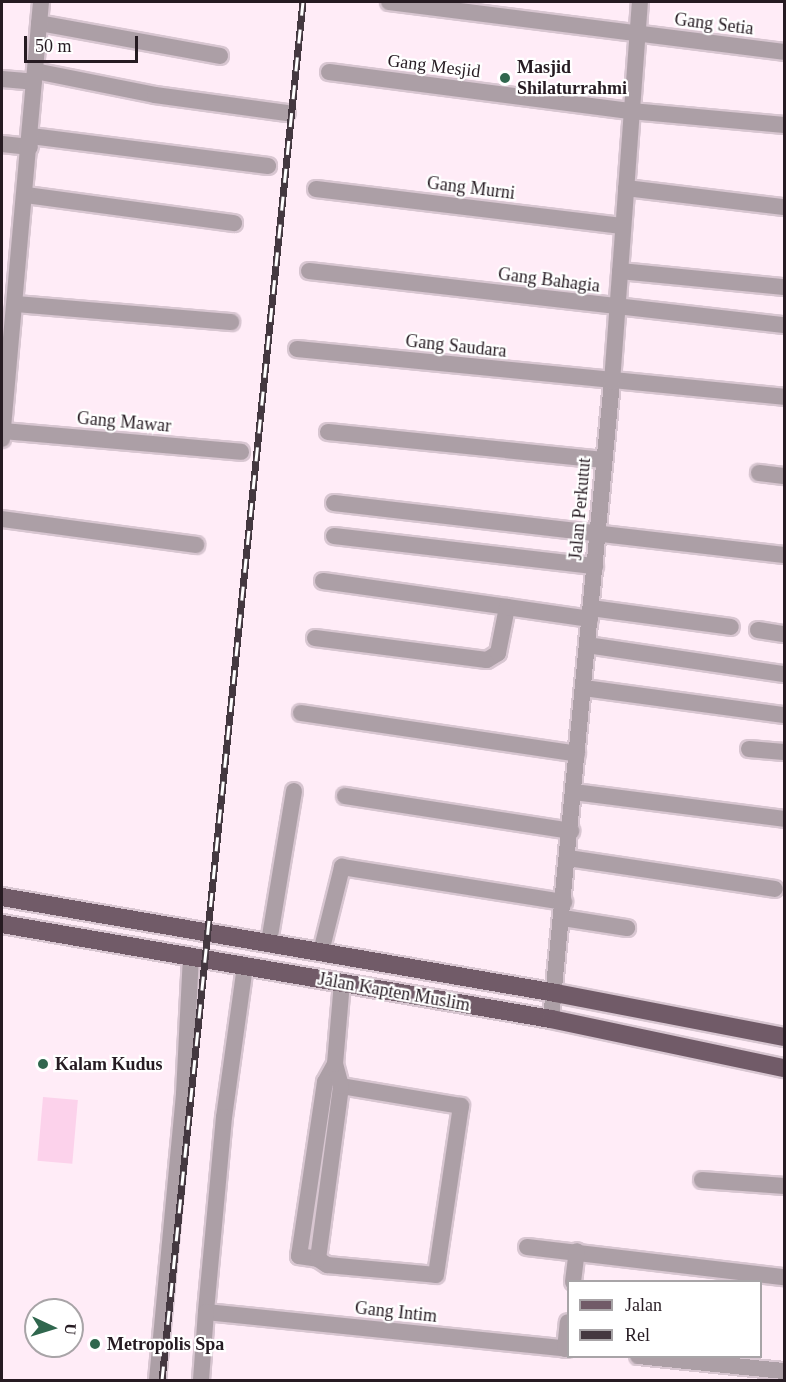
<!DOCTYPE html>
<style>
body{margin:0}
#map{position:relative;width:786px;height:1382px;overflow:hidden;background:#ffecf7;font-family:Georgia,serif}
div>[style]{position:absolute}
.green>*{inset:0;background:#fcd2eb;transform-origin:0 0}
.roads{filter:drop-shadow(2px 0 #d8c6d1) drop-shadow(-2px 0 #d8c6d1) drop-shadow(0 2px #d8c6d1) drop-shadow(0 -2px #d8c6d1)}
.minor>*{height:16px;margin:-8px;padding:0 8px;transform-origin:8px;border-radius:8px;background:#ac9fa6}
.major>*{height:18px;margin:-9px;padding:0 9px;transform-origin:9px;border-radius:9px;background:#715b68}
.rail>*{height:7px;margin-top:-3.5px;transform-origin:0;background:repeating-linear-gradient(90deg,#fff 0 14px,#443840 0 28px);box-sizing:border-box;border-block:2px solid #443840}
.dots>*{width:16px;height:16px;translate:-50% -50%;box-sizing:border-box;border:3px solid #fff;border-radius:50%}
span{translate:-50% -50%;white-space:nowrap;text-align:center;line-height:1.15;-webkit-text-stroke:4.5px #fff;paint-order:stroke}
.street-label{font-size:18px;color:#261b22}
.poi-label{font-size:18px;color:#261b22;font-weight:700}
.left{translate:0 -50%;text-align:left}
.frame{position:absolute;inset:0;border:3px solid #261b22;pointer-events:none}
.legend{position:absolute;left:567px;top:1280px;width:195px;height:78px;box-sizing:border-box;background:#fff;border:2px solid #a8a4a7;margin:0;padding:8px 10px;list-style:none;font-size:18px;color:#261b22}
.legend li{display:flex;align-items:center;gap:12px;height:30px}
.legend b{width:30px;border:2px solid #a8a4a7}
.north{position:absolute;left:24px;top:1298px;width:60px;height:60px;box-sizing:border-box;background:#fff;border:2px solid #a8a4a7;border-radius:50%;rotate:94deg;font-size:16px;font-weight:700;line-height:24px;text-align:center;color:#261b22}
.north::after{content:'';display:block;margin:auto;width:21px;height:27px;background:#30674e;clip-path:polygon(50% 0,100% 100%,50% 72%,0 100%)}
.scale{position:absolute;left:24px;top:36px;width:114px;height:27px;box-sizing:border-box;border:3px solid #261b22;border-top:0;padding-left:8px;font-size:18px;line-height:21px;white-space:nowrap;color:#261b22;-webkit-text-stroke:4px #fff;paint-order:stroke}
</style>
<div id="map">
<div class="green">
<div style="left:43px;top:1097px;width:35px;height:64px;rotate:5deg"></div>
</div>
<div class="roads">
<div class="minor">
<div style="left:389px;top:2px;width:398px;rotate:7.2deg"></div>
<div style="left:39px;top:23px;width:184px;rotate:10.3deg"></div>
<div style="left:35px;top:71px;width:122px;rotate:11.3deg"></div>
<div style="left:155px;top:95px;width:133px;rotate:7.8deg"></div>
<div style="left:329px;top:72px;width:305px;rotate:7.4deg"></div>
<div style="left:631px;top:111px;width:154px;rotate:5.2deg"></div>
<div style="left:2px;top:79px;width:32px;rotate:5deg"></div>
<div style="left:31px;top:136px;width:239px;rotate:7.2deg"></div>
<div style="left:2px;top:144px;width:28px;rotate:6deg"></div>
<div style="left:626px;top:188px;width:159px;rotate:6.9deg"></div>
<div style="left:316px;top:189px;width:308px;rotate:6.9deg"></div>
<div style="left:26px;top:195px;width:210px;rotate:7.7deg"></div>
<div style="left:309px;top:271px;width:478px;rotate:6.5deg"></div>
<div style="left:620px;top:271px;width:165px;rotate:5.6deg"></div>
<div style="left:15px;top:304px;width:217px;rotate:4.8deg"></div>
<div style="left:297px;top:349px;width:489px;rotate:5.6deg"></div>
<div style="left:3px;top:431px;width:239px;rotate:5deg"></div>
<div style="left:328px;top:432px;width:277px;rotate:5.8deg"></div>
<div style="left:2px;top:439px;width:439px;rotate:-84.9deg"></div>
<div style="left:759px;top:473px;width:25px;rotate:7deg"></div>
<div style="left:334px;top:503px;width:453px;rotate:6.6deg"></div>
<div style="left:2px;top:519px;width:196px;rotate:7.6deg"></div>
<div style="left:334px;top:536px;width:263px;rotate:6.6deg"></div>
<div style="left:323px;top:581px;width:186px;rotate:8deg"></div>
<div style="left:591px;top:608px;width:141px;rotate:7.7deg"></div>
<div style="left:758px;top:630px;width:26px;rotate:9deg"></div>
<div style="left:315px;top:638px;width:173px;rotate:7.3deg"></div>
<div style="left:487px;top:660px;width:13px;rotate:-32deg"></div>
<div style="left:498px;top:653px;width:47px;rotate:-78.9deg"></div>
<div style="left:507px;top:607px;width:84px;rotate:8.2deg"></div>
<div style="left:587px;top:645px;width:199px;rotate:8.4deg"></div>
<div style="left:584px;top:688px;width:202px;rotate:7.7deg"></div>
<div style="left:301px;top:713px;width:279px;rotate:8.4deg"></div>
<div style="left:749px;top:749px;width:35px;rotate:5deg"></div>
<div style="left:574px;top:792px;width:212px;rotate:7.3deg"></div>
<div style="left:345px;top:796px;width:229px;rotate:8.8deg"></div>
<div style="left:568px;top:858px;width:209px;rotate:8.5deg"></div>
<div style="left:563px;top:918px;width:65px;rotate:8.9deg"></div>
<div style="left:269px;top:942px;width:153px;rotate:-80.6deg"></div>
<div style="left:321px;top:952px;width:88px;rotate:-76.1deg"></div>
<div style="left:342px;top:867px;width:225px;rotate:9deg"></div>
<div style="left:245px;top:966px;width:152px;rotate:97.9deg"></div>
<div style="left:224px;top:1117px;width:196px;rotate:95.3deg"></div>
<div style="left:206px;top:1312px;width:364px;rotate:5.8deg"></div>
<div style="left:551px;top:1019px;width:640px;rotate:-84.53deg"></div>
<div style="left:612px;top:382px;width:381px;rotate:-85.8deg"></div>
<div style="left:335px;top:1064px;width:21px;rotate:119deg"></div>
<div style="left:325px;top:1082px;width:176px;rotate:98.5deg"></div>
<div style="left:299px;top:1256px;width:19px;rotate:9deg"></div>
<div style="left:318px;top:1259px;width:11px;rotate:34deg"></div>
<div style="left:327px;top:1265px;width:109px;rotate:5.2deg"></div>
<div style="left:436px;top:1275px;width:171px;rotate:-81.6deg"></div>
<div style="left:461px;top:1106px;width:122px;rotate:-170.5deg"></div>
<div style="left:702px;top:1180px;width:82px;rotate:4.2deg"></div>
<div style="left:527px;top:1247px;width:259px;rotate:6.7deg"></div>
<div style="left:318px;top:1259px;width:175px;rotate:-82.4deg"></div>
<div style="left:341px;top:1086px;width:23px;rotate:-105deg"></div>
<div style="left:335px;top:1064px;width:81px;rotate:-85.1deg"></div>
<div style="left:573px;top:1282px;width:31px;rotate:-83deg"></div>
<div style="left:565px;top:1349px;width:27px;rotate:-84deg"></div>
<div style="left:638px;top:1356px;width:147px;rotate:5.9deg"></div>
<div style="left:157px;top:1380px;width:287px;rotate:-84.6deg"></div>
<div style="left:184px;top:1094px;width:136px;rotate:-87.1deg"></div>
<div style="left:201px;top:1380px;width:68px;rotate:-85.8deg"></div>
</div>
<div class="major">
<div style="left:2px;top:897px;width:562px;rotate:9.83deg"></div>
<div style="left:556px;top:993px;width:232px;rotate:10.9deg"></div>
<div style="left:2px;top:924px;width:557px;rotate:9.82deg"></div>
<div style="left:551px;top:1019px;width:238px;rotate:11.9deg"></div>
</div>
</div>
<div class="rail">
<div style="left:162px;top:1380px;width:1385px;rotate:-84.16deg"></div>
</div>
<div class="dots">
<div style="left:505px;top:78px;background:#30674e"></div>
<div style="left:43px;top:1064px;background:#30674e"></div>
<div style="left:95px;top:1344px;background:#30674e"></div>
</div>
<div class="street-label">
<span style="left:714px;top:24px;rotate:7deg">Gang Setia</span>
<span style="left:434px;top:66px;rotate:7deg">Gang Mesjid</span>
<span style="left:471px;top:188px;rotate:7deg">Gang Murni</span>
<span style="left:549px;top:280px;rotate:7deg">Gang Bahagia</span>
<span style="left:456px;top:346px;rotate:6deg">Gang Saudara</span>
<span style="left:124px;top:422px;rotate:5deg">Gang Mawar</span>
<span style="left:580px;top:509px;rotate:-85deg">Jalan Perkutut</span>
<span style="left:394px;top:992px;rotate:10deg">Jalan Kapten Muslim</span>
<span style="left:396px;top:1312px;rotate:6deg">Gang Intim</span>
</div>
<div class="poi-label">
<span class="left" style="left:517px;top:78px">Masjid<br>Shilaturrahmi</span>
<span class="left" style="left:55px;top:1064px">Kalam Kudus</span>
<span class="left" style="left:107px;top:1344px">Metropolis Spa</span>
</div>
<div class="frame"></div>
<ul class="legend">
<li><b style="height:8px;background:#715b68"></b>Jalan</li>
<li><b style="height:8px;background:#443840"></b>Rel</li>
</ul>
<div class="north">U</div>
<div class="scale">50 m</div>
</div>
